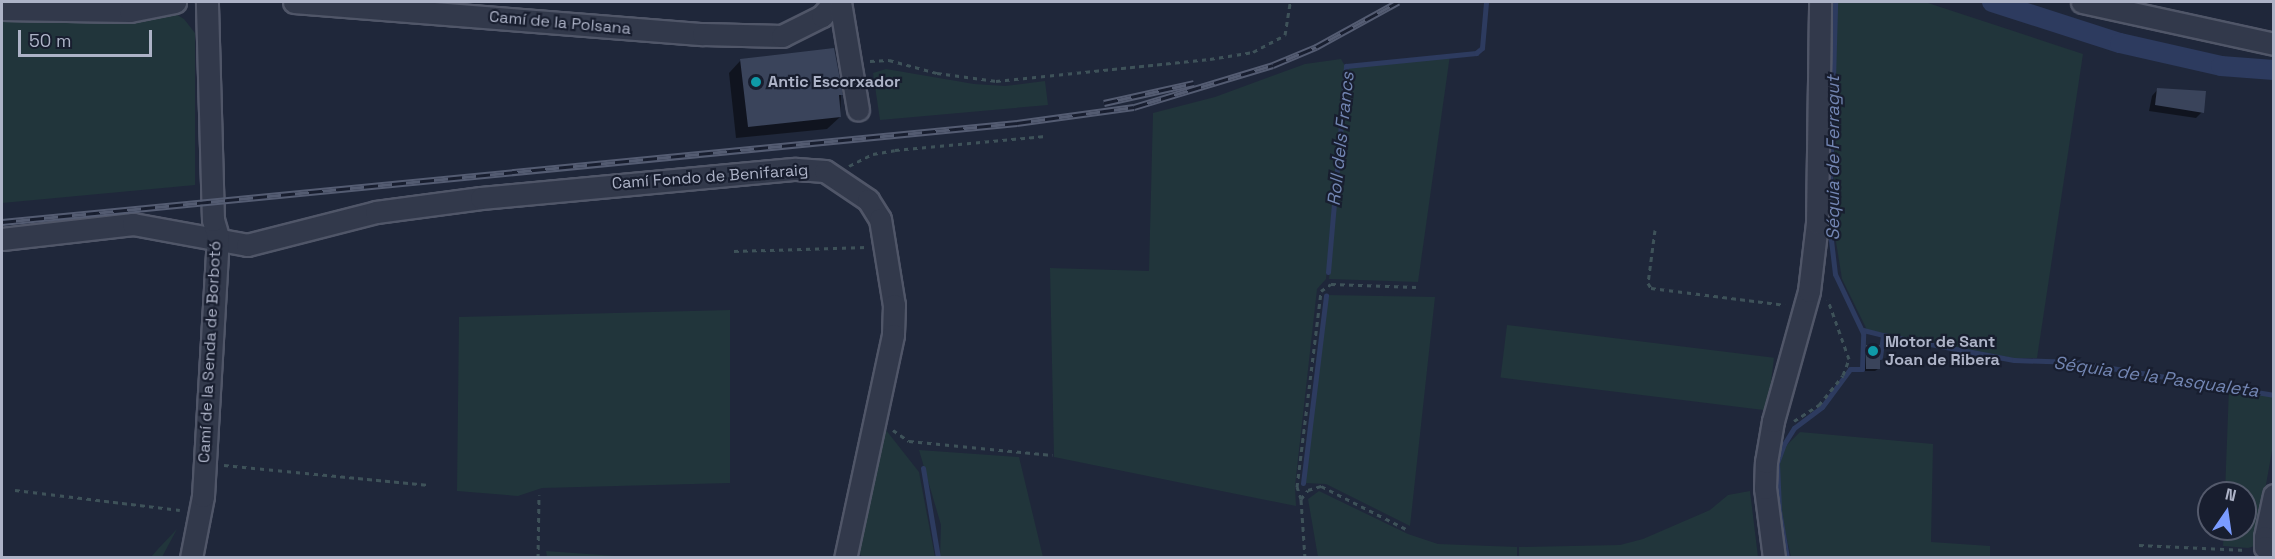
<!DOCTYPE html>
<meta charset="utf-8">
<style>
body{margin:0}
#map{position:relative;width:2275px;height:559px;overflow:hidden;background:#1f273a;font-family:"Space Grotesk",sans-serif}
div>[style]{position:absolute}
.green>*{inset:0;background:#21353b;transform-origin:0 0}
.shadow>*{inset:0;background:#0007}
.stream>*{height:5px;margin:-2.5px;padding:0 2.5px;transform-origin:2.5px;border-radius:2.5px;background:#2d3b5f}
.canal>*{height:20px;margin:-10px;padding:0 10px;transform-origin:10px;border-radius:10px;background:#2d3b5f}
.building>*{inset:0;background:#3a445b;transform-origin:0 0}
.path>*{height:3px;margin-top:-1.5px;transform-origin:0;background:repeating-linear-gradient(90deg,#3e5259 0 4.5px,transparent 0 9px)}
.roads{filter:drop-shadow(2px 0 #505668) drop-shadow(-2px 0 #505668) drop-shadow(0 2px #505668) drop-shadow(0 -2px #505668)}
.minor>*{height:21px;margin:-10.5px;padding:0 10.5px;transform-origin:10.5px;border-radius:10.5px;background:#32394b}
.rail>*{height:7px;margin-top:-3.5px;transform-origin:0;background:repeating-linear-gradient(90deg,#181e2f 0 14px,#545c72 0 28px);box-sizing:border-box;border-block:2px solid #545c72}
.dots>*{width:16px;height:16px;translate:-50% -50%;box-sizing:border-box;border:3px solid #181e2f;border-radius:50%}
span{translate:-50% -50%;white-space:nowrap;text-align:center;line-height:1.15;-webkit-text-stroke:4.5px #181e2f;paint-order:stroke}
.street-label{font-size:16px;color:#adb3c7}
.poi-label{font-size:16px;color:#adb3c7;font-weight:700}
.left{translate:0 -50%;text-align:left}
.water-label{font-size:18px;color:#7285b2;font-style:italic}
.frame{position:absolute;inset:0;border:3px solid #adb3c7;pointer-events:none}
.north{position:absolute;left:2197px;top:481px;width:60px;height:60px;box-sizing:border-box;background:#181e2f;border:2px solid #545a6c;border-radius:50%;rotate:13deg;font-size:16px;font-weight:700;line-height:24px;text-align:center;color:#adb3c7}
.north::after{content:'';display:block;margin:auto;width:21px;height:27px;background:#7a9bff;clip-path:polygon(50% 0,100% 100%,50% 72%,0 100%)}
.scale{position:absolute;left:18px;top:30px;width:134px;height:27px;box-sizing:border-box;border:3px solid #adb3c7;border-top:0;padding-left:8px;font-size:18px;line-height:21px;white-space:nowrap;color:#adb3c7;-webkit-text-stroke:4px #181e2f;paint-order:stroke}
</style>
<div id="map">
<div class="green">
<div style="clip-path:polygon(1837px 2px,1925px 2px,2083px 54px,2037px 358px,2013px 358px,1867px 330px,1842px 279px,1833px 223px)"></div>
<div style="clip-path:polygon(171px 11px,184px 19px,195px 33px,195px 185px,2px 203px,2px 14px)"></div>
<div style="clip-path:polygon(1450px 55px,1418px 282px,1329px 279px,1348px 67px)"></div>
<div style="clip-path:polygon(1341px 59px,1345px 66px,1326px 279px,1317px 289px,1295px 486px,1296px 506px,1054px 457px,1050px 268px,1149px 271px,1153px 113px,1215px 97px,1305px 64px)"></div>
<div style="clip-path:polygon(886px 69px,974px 84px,1005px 86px,1045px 81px,1048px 105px,880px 120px,873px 73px)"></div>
<div style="clip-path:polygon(1327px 295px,1435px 297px,1410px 526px,1326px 484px,1305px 483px)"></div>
<div style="clip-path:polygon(730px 310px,730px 483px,542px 488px,518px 496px,457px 491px,459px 317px)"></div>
<div style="left:1507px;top:325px;width:269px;height:53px;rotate:7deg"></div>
<div style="clip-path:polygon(2229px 388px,2273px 397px,2274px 440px,2255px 546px,2248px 548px,2223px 546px,2224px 529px,2245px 529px,2245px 493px,2225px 493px)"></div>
<div style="clip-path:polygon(882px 425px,919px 472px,935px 557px,862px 557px,855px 547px)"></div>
<div style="clip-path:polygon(1800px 432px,1933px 444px,1931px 542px,1990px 546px,1990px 557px,1791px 557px,1780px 509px,1780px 460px,1785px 447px)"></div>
<div style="clip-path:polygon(919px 450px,1019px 457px,1043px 557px,940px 557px,941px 525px)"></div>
<div style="clip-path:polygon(1319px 491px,1408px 534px,1438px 544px,1517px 547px,1517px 557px,1318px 557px,1308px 499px)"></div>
<div style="clip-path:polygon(1750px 491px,1758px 557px,1519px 557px,1519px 547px,1620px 545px,1643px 539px,1710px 510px,1728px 495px)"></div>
<div style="clip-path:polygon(177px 529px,162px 557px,151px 557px,158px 549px)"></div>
<div style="clip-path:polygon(546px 551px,629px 557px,633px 557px,547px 557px)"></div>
</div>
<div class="shadow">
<div style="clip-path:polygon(741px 60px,841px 94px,840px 117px,827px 129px,736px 138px,729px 73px)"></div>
<div style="clip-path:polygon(2158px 89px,2205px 92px,2202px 112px,2196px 118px,2149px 111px,2152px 96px)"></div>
<div style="clip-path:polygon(1867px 346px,1878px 369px,1875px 371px,1863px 371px)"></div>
</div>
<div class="stream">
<div style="left:1328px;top:272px;width:207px;rotate:-85deg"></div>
<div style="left:1346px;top:66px;width:131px;rotate:-5.7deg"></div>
<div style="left:1476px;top:53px;width:8px;rotate:-40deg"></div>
<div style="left:1482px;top:48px;width:46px;rotate:-85deg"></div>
<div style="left:1863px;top:330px;width:21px;rotate:14deg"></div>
<div style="left:1880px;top:357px;width:22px;rotate:-82deg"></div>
<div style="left:1883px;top:335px;width:133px;rotate:10.8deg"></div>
<div style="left:2014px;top:360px;width:61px;rotate:1.9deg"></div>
<div style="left:2075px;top:362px;width:202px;rotate:9.4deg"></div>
<div style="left:923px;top:468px;width:91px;rotate:80.5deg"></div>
<div style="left:1303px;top:483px;width:189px;rotate:-83deg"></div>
<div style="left:1787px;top:558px;width:49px;rotate:-99.5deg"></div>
<div style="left:1779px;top:510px;width:47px;rotate:-92.4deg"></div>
<div style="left:1777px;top:463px;width:20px;rotate:-70deg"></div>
<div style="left:1784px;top:444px;width:19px;rotate:-58deg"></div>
<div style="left:1794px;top:428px;width:35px;rotate:-37deg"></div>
<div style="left:1822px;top:407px;width:47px;rotate:-53.6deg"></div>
<div style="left:1850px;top:369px;width:12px"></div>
<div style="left:1862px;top:369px;width:36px;rotate:-88deg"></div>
<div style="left:1863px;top:333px;width:65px;rotate:-115.4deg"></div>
<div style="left:1835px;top:274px;width:51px;rotate:-96.7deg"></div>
<div style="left:1829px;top:223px;width:221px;rotate:-88.4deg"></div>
</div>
<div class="canal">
<div style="left:1992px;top:2px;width:134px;rotate:17.8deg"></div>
<div style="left:2120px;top:43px;width:104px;rotate:12.8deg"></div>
<div style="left:2221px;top:66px;width:53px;rotate:4.3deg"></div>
</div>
<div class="building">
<div style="clip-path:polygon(834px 48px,843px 95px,839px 95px,841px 117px,748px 127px,740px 59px)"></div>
<div style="clip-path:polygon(2157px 88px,2206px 91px,2204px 113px,2155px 105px)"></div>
<div style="left:1866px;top:345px;width:14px;height:24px"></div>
</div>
<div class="path">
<div style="left:870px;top:61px;width:19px;rotate:-3deg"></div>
<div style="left:889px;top:60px;width:50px;rotate:15.2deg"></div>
<div style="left:937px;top:73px;width:60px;rotate:7.7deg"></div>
<div style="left:996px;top:81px;width:215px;rotate:-5.9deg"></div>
<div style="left:1210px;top:59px;width:44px;rotate:-9.2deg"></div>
<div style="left:1253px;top:52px;width:36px;rotate:-28deg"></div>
<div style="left:1285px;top:35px;width:33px;rotate:-81deg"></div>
<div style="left:849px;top:166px;width:27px;rotate:-27deg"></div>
<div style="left:873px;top:154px;width:22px;rotate:-10deg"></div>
<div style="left:895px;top:150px;width:151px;rotate:-5.3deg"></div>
<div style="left:1655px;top:230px;width:53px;rotate:97.5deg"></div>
<div style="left:1648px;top:283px;width:6px;rotate:59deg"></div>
<div style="left:1651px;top:288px;width:135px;rotate:7.2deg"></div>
<div style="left:734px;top:251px;width:133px;rotate:-1.7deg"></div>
<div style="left:1794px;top:421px;width:30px;rotate:-33deg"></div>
<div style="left:1819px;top:405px;width:38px;rotate:-51deg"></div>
<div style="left:1843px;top:375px;width:17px;rotate:-69deg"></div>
<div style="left:1849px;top:359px;width:63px;rotate:-109.6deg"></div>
<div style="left:893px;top:430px;width:19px;rotate:35deg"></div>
<div style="left:909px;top:441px;width:144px;rotate:5.6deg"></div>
<div style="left:224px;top:465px;width:206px;rotate:5.6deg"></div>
<div style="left:15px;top:490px;width:166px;rotate:6.9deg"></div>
<div style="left:1301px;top:499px;width:13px;rotate:-108deg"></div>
<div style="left:1297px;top:487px;width:197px;rotate:-83deg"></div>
<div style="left:1321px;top:291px;width:12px;rotate:-35deg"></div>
<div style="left:1331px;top:284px;width:85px;rotate:2deg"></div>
<div style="left:2139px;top:545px;width:107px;rotate:2.7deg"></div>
<div style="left:538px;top:558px;width:63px;rotate:-89.1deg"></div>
<div style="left:1305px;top:558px;width:59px;rotate:-93.9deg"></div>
<div style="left:1301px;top:499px;width:11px;rotate:-52deg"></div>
<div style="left:1308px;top:490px;width:14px;rotate:-17deg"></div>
<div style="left:1321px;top:486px;width:95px;rotate:26.8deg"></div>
</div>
<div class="roads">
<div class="minor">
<div style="left:294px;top:2px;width:410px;rotate:4.5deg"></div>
<div style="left:703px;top:34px;width:79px;rotate:1.5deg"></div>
<div style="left:782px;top:36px;width:45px;rotate:-26.6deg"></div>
<div style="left:822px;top:16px;width:18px;rotate:-49deg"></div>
<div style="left:840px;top:2px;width:109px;rotate:80.5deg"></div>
<div style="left:2082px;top:2px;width:197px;rotate:12.3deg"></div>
<div style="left:2px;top:9px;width:128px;rotate:0.9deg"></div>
<div style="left:130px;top:11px;width:46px;rotate:-11.3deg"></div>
<div style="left:2px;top:239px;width:132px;rotate:-6.5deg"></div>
<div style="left:133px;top:224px;width:116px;rotate:10.4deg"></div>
<div style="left:247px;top:245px;width:133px;rotate:-14.3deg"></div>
<div style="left:376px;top:212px;width:106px;rotate:-7.6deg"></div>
<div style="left:481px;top:198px;width:316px;rotate:-5.3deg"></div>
<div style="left:796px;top:169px;width:29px;rotate:4deg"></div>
<div style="left:825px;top:171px;width:52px;rotate:34deg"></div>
<div style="left:868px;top:200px;width:22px;rotate:58deg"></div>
<div style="left:880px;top:219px;width:87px;rotate:80.8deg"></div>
<div style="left:894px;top:305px;width:30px;rotate:92deg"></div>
<div style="left:893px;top:335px;width:228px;rotate:102.1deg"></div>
<div style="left:2274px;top:495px;width:43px;rotate:102.1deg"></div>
<div style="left:2265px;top:537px;width:10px;rotate:90deg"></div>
<div style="left:2265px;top:547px;width:13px;rotate:45deg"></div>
<div style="left:191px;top:558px;width:63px;rotate:-79deg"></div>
<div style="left:203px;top:496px;width:259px;rotate:-86.7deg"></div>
<div style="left:218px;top:237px;width:18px;rotate:-106deg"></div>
<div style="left:213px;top:220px;width:218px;rotate:-91.6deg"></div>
<div style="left:1774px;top:558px;width:71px;rotate:-97.3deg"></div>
<div style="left:1765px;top:488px;width:26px;rotate:-88deg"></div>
<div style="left:1766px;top:462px;width:42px;rotate:-80.3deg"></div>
<div style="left:1773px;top:421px;width:135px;rotate:-74.5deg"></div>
<div style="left:1809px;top:291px;width:68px;rotate:-83.3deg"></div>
<div style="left:1817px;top:223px;width:221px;rotate:-89.2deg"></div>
</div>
</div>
<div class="rail">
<div style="left:1104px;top:103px;width:92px;rotate:-12.5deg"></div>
<div style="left:2px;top:222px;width:1020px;rotate:-5.57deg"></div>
<div style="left:1017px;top:123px;width:118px;rotate:-7.8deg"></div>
<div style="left:1134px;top:107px;width:145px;rotate:-16.8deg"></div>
<div style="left:1273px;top:65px;width:47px;rotate:-22.7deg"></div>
<div style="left:1316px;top:47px;width:94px;rotate:-28.8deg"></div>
</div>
<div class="dots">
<div style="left:756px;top:82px;background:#0f9aa8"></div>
<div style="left:1873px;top:351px;background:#0f9aa8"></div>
</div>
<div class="street-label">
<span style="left:560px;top:23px;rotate:5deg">Camí de la Polsana</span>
<span style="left:710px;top:177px;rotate:-4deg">Camí Fondo de Benifaraig</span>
<span style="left:210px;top:352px;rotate:-87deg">Camí de la Senda de Borbotó</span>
</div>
<div class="poi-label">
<span class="left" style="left:768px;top:82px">Antic Escorxador</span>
<span class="left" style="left:1885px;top:351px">Motor de Sant<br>Joan de Ribera</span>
</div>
<div class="water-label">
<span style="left:1341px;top:139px;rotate:-84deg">Roll dels Francs</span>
<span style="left:1833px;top:158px;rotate:-90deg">Séquia de Ferragut</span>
<span style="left:2156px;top:377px;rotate:8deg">Séquia de la Pasqualeta</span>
</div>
<div class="frame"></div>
<div class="north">N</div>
<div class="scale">50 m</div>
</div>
